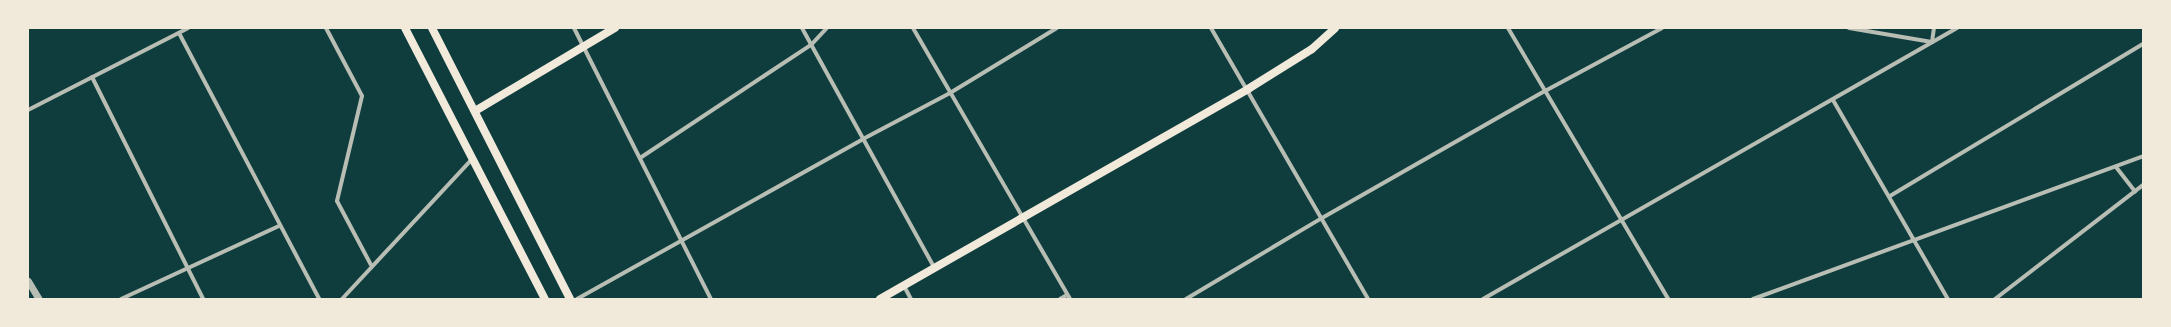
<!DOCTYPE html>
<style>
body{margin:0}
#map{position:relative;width:2171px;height:327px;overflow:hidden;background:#0f3d3e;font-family:Quicksand,sans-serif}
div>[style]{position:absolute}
.minor>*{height:4px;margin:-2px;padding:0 2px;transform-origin:2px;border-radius:2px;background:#b8beb3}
.tertiary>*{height:7px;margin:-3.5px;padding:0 3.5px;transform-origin:3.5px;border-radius:3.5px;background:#b8beb3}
.secondary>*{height:8px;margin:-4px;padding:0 4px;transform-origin:4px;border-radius:4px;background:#f1e9da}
span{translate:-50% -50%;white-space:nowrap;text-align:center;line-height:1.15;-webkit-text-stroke:4px #f1e9da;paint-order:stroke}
.frame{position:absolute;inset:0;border:29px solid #f1e9da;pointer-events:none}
</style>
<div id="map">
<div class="minor">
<div style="left:326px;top:28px;width:77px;rotate:62.1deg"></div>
<div style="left:362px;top:96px;width:108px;rotate:103.4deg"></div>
<div style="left:337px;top:201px;width:72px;rotate:62deg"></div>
<div style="left:574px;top:28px;width:304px;rotate:63.2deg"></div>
<div style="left:802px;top:28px;width:273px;rotate:61.1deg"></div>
<div style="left:913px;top:28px;width:313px;rotate:59.9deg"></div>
<div style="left:1211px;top:28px;width:313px;rotate:59.9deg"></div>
<div style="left:1508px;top:28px;width:315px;rotate:59.4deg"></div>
<div style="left:1849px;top:28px;width:84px;rotate:9.6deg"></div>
<div style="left:1932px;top:42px;width:14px;rotate:-82deg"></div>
<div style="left:179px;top:33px;width:301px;rotate:62.2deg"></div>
<div style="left:92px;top:77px;width:248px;rotate:63.4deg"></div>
<div style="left:1833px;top:100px;width:230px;rotate:60deg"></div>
<div style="left:28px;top:110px;width:180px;rotate:-27.1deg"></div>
<div style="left:640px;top:158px;width:205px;rotate:-33.5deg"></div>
<div style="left:811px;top:45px;width:23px;rotate:-47deg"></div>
<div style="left:2116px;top:167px;width:31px;rotate:52deg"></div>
<div style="left:1890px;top:196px;width:295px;rotate:-31deg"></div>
<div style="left:904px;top:286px;width:15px;rotate:62deg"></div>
<div style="left:121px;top:299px;width:174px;rotate:-24.8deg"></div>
<div style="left:342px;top:299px;width:191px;rotate:-47.1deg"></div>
<div style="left:577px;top:299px;width:328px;rotate:-29.2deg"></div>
<div style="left:863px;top:139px;width:98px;rotate:-27.9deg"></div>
<div style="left:950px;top:93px;width:125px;rotate:-31.3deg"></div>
<div style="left:1060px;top:299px;width:8px;rotate:-30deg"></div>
<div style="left:1186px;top:299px;width:158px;rotate:-30.8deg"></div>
<div style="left:1322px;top:218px;width:257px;rotate:-29.7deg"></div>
<div style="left:1545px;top:91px;width:133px;rotate:-28.3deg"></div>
<div style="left:1483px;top:299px;width:546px;rotate:-29.76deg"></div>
<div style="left:1753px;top:299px;width:415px;rotate:-20.1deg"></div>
<div style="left:1995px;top:299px;width:187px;rotate:-37.6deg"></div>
</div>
<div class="tertiary">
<div style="left:28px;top:281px;width:21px;rotate:59deg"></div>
</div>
<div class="secondary">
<div style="left:405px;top:28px;width:305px;rotate:62.7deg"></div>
<div style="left:432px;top:28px;width:304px;rotate:63deg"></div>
<div style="left:475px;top:111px;width:163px;rotate:-30.7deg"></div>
<div style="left:880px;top:299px;width:424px;rotate:-29.7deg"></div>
<div style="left:1248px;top:89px;width:75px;rotate:-32deg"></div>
<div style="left:1312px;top:49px;width:31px;rotate:-42deg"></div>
</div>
<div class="frame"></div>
</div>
